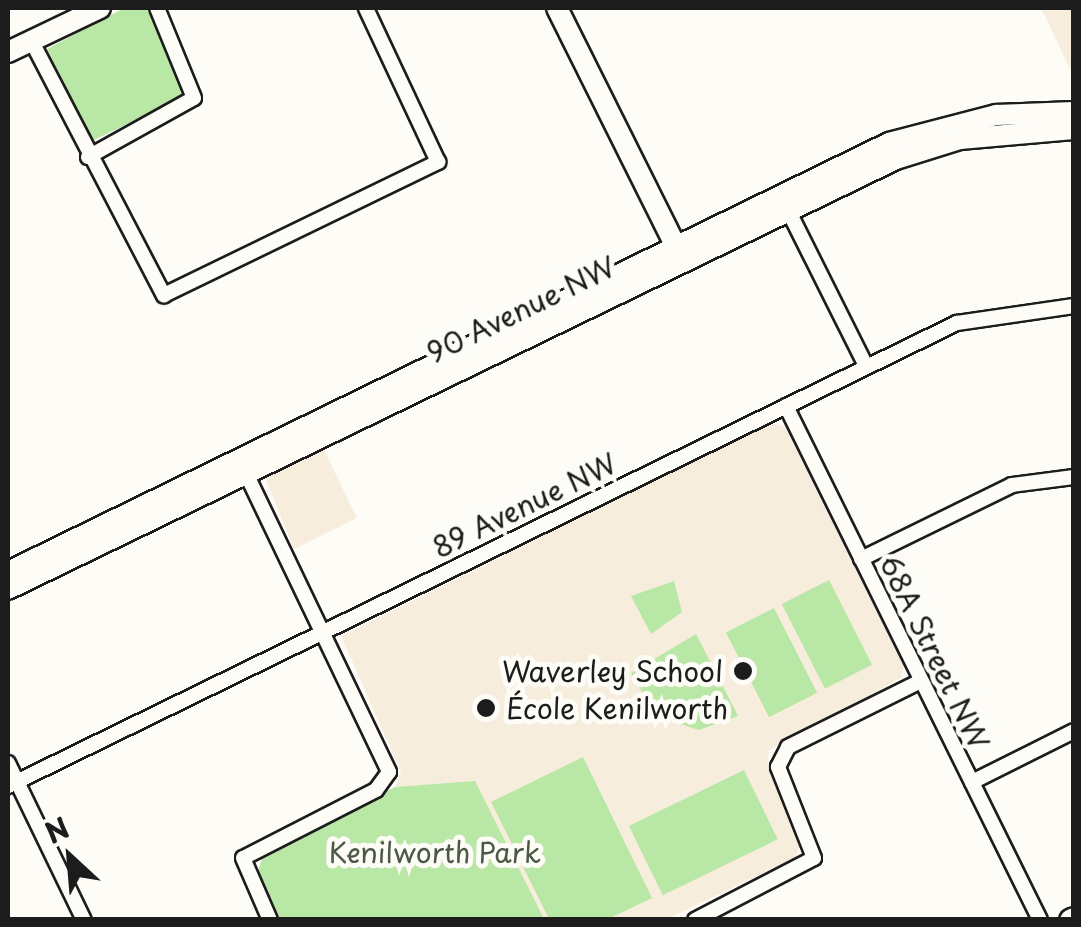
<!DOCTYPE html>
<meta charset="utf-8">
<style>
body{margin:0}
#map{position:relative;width:1081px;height:927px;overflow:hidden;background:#fdfcf7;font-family:"Playpen Sans",sans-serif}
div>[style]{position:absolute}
.built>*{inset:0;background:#f7eddc}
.green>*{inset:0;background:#b9e7a6;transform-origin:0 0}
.roads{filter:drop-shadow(2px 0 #1c1c1c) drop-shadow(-2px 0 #1c1c1c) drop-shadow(0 2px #1c1c1c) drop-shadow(0 -2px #1c1c1c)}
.street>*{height:14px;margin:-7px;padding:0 7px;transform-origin:7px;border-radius:7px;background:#fdfcf7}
.secondary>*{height:20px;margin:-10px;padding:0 10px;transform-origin:10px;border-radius:10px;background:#fdfcf7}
.dots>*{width:28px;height:28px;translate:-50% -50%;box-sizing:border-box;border:5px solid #fdfcf7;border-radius:50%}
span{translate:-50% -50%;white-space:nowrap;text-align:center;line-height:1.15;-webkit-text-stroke:10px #fdfcf7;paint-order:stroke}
.street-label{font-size:28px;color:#1c1c1c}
.poi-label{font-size:28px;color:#1c1c1c}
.right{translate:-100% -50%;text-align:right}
.left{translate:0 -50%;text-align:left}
.park-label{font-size:28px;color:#4b5945}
.frame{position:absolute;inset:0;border:10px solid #1c1c1c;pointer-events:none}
.north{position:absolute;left:20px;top:807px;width:100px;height:100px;-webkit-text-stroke:8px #fdfcf7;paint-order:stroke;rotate:334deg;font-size:28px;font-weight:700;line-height:40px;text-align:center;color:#1c1c1c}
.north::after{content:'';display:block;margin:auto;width:35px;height:45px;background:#1c1c1c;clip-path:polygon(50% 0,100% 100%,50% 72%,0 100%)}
</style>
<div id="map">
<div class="built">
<div style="clip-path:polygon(1041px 8px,1073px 8px,1073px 75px)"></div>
<div style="clip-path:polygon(771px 423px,786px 427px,904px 664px,901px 678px,769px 750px,768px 767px,802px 836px,796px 857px,667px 919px,544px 920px,475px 782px,395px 787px,401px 772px,341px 636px)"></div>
<div style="clip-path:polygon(311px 448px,324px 450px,357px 518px,294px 549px,264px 475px)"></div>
</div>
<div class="green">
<div style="clip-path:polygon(124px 8px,147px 8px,185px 96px,92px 141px,47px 49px)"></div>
<div style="left:829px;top:580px;width:95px;height:53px;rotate:63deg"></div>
<div style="clip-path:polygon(674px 581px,682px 612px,651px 634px,631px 596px)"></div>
<div style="left:774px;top:608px;width:95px;height:54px;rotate:63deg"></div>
<div style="clip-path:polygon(696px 634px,738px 716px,699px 730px,656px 716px,631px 673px)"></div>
<div style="clip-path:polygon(583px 757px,652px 898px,608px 919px,549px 919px,491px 802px)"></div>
<div style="left:744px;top:770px;width:77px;height:128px;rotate:64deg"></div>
<div style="clip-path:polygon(475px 781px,544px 919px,280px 919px,258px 872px,263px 855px,395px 787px)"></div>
</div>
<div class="roads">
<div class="street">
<div style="left:31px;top:40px;width:288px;rotate:62.5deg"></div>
<div style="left:164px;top:295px;width:305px;rotate:-25.9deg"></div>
<div style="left:438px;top:162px;width:170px;rotate:-115.1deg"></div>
<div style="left:88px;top:157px;width:121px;rotate:-29.1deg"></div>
<div style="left:194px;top:98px;width:97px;rotate:-112.3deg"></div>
<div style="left:786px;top:206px;width:179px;rotate:63.4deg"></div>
<div style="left:786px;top:406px;width:573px;rotate:63.7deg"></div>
<div style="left:243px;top:467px;width:338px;rotate:64.4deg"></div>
<div style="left:389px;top:772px;width:22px;rotate:126deg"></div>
<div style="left:376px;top:790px;width:149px;rotate:152.9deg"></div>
<div style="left:243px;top:858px;width:68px;rotate:66.5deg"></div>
<div style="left:861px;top:559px;width:168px;rotate:-26.1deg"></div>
<div style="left:1012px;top:485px;width:63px;rotate:-7.4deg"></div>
<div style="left:8px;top:763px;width:174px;rotate:64.2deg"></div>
<div style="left:972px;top:782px;width:114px;rotate:-26.6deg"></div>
<div style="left:8px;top:786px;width:1056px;rotate:-26.01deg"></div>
<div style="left:957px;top:323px;width:118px;rotate:-8.3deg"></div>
<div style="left:695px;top:920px;width:134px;rotate:-27.5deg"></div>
<div style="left:814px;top:858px;width:98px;rotate:-111.6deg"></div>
<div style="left:778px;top:767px;width:22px;rotate:-63deg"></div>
<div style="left:788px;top:747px;width:148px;rotate:-26.4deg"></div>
</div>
<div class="secondary">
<div style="left:557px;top:8px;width:276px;rotate:63.5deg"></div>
<div style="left:8px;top:52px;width:102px;rotate:-25.6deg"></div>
<div style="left:8px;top:572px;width:980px;rotate:-25.96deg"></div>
<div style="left:889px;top:143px;width:111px;rotate:-14.7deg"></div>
<div style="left:996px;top:115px;width:78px;rotate:-2.2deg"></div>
<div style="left:8px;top:589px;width:987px;rotate:-25.84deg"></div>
<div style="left:896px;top:159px;width:67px;rotate:-17.4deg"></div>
<div style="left:960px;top:139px;width:114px;rotate:-5deg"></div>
<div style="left:1070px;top:920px;width:4px;rotate:-27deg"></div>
</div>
</div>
<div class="dots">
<div style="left:743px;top:671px;background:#1c1c1c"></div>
<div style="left:486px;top:708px;background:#1c1c1c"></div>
</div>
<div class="street-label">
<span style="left:521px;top:309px;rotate:-26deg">90 Avenue NW</span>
<span style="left:524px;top:505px;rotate:-26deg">89 Avenue NW</span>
<span style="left:935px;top:652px;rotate:64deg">68A Street NW</span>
</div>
<div class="poi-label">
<span class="right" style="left:723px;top:671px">Waverley School</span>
<span class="left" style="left:506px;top:708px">École Kenilworth</span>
</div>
<div class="park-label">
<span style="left:435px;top:852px">Kenilworth Park</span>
</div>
<div class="frame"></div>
<div class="north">N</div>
</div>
